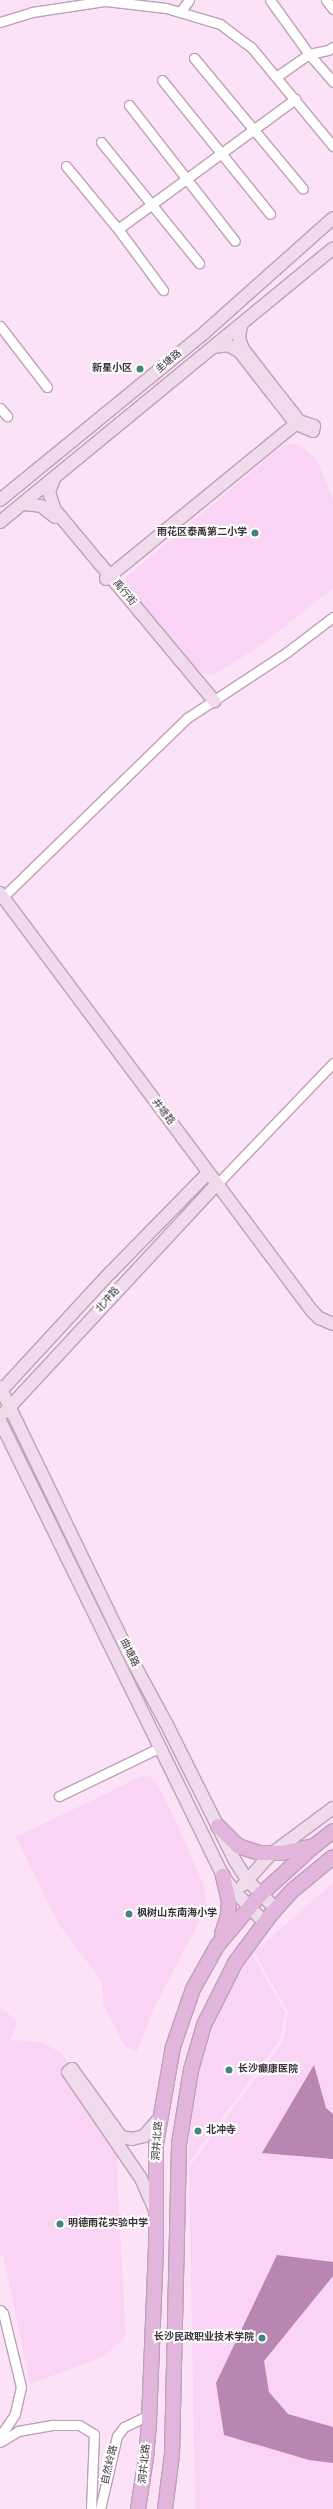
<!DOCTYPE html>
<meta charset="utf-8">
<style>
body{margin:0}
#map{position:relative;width:333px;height:2509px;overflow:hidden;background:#fce2f7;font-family:Signika,"Noto Sans SC",sans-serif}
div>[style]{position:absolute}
.built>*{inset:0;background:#fad4f4}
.water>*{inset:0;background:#b886b0}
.roads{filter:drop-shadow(1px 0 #bfa0ba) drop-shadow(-1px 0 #bfa0ba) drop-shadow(0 1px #bfa0ba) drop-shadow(0 -1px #bfa0ba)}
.street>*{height:9px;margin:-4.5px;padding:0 4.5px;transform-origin:4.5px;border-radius:4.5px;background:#fff}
.secondary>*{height:12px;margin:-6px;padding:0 6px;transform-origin:6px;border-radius:6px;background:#f0dbed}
.primary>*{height:14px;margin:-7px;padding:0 7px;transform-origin:7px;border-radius:7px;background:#e2b6dc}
.dots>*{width:11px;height:11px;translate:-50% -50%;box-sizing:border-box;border:2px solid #fff;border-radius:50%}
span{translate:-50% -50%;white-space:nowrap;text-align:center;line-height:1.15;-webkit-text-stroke:4px #fff;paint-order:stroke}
.street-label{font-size:10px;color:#3c303a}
.poi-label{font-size:10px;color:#3c303a;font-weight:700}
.right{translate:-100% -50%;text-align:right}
.left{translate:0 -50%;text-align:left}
</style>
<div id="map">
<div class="built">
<div style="clip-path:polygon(298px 444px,317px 460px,333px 500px,333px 588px,260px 646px,219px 672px,211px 675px,203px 673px,193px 666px,131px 594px,125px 578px,275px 452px,287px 445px)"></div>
<div style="clip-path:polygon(149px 1776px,157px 1783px,178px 1826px,204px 1886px,207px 1906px,153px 2010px,137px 2051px,125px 2046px,103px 2004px,102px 1982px,58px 1923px,16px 1837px,140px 1777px)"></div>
<div style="clip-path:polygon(333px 1883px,333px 2509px,195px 2509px,189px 2167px,283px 2042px,288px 2012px,254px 1952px)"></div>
<div style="clip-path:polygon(252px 1954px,285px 2012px,280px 2040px,188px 2164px,190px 2099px,211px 2034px,232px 1987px)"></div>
<div style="clip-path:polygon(0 2007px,17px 2021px,11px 2040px,42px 2042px,61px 2053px,117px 2131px,118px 2193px,126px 2336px,105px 2356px,30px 2384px,3px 2255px,0 2255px)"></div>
</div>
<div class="water">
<div style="clip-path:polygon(314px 2065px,326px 2108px,333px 2114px,333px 2159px,262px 2153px)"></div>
<div style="clip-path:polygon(277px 2255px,333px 2262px,333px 2276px,264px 2361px,269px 2392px,288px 2414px,333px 2427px,333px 2463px,309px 2460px,224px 2435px,216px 2383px)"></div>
</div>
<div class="roads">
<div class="street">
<div style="left:270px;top:0;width:67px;rotate:54.2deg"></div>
<div style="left:309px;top:54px;width:37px;rotate:49deg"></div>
<div style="left:326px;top:0;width:11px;rotate:52deg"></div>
<div style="left:180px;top:12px;width:15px;rotate:-53deg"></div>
<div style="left:0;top:22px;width:34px;rotate:-17deg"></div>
<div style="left:32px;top:12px;width:75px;rotate:-8.5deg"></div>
<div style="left:106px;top:1px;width:60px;rotate:6.7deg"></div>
<div style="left:166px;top:8px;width:56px;rotate:16.5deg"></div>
<div style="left:220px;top:24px;width:39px;rotate:37deg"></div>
<div style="left:251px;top:47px;width:129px;rotate:50.4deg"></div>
<div style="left:194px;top:58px;width:170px;rotate:50.2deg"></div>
<div style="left:276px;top:77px;width:40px;rotate:-34.9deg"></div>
<div style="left:309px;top:54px;width:19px;rotate:-12deg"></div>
<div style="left:328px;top:50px;width:6px;rotate:-31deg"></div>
<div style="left:162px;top:80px;width:172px;rotate:51.1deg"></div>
<div style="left:129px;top:105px;width:172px;rotate:52.1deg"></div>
<div style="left:101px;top:142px;width:156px;rotate:51deg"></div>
<div style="left:66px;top:166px;width:82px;rotate:50.5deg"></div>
<div style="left:118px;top:229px;width:76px;rotate:53.6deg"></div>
<div style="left:118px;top:229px;width:220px;rotate:-36.3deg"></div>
<div style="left:0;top:326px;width:77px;rotate:52.4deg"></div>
<div style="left:0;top:408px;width:11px;rotate:49deg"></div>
<div style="left:7px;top:893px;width:251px;rotate:-44.2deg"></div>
<div style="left:187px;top:718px;width:120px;rotate:-33.4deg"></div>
<div style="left:287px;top:652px;width:58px;rotate:-37.3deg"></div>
<div style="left:217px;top:1184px;width:168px;rotate:-46.2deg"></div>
<div style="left:59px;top:1796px;width:113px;rotate:-25.7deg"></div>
<div style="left:0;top:2310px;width:4px;rotate:45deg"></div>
<div style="left:3px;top:2313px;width:76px;rotate:76.3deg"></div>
<div style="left:21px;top:2387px;width:28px;rotate:103deg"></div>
<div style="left:15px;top:2414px;width:27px;rotate:124deg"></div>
<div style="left:0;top:2442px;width:21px;rotate:-31deg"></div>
<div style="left:18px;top:2431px;width:36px;rotate:-10deg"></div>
<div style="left:53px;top:2425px;width:26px"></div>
<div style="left:79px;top:2425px;width:17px;rotate:31deg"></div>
<div style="left:94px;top:2434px;width:75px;rotate:92.3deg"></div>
<div style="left:100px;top:2509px;width:75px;rotate:-76.9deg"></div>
<div style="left:117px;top:2436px;width:11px;rotate:-52deg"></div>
<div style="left:124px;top:2427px;width:28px;rotate:-26deg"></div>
</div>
<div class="secondary">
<div style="left:214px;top:347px;width:14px;rotate:-8deg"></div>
<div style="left:228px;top:345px;width:14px;rotate:30deg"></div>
<div style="left:240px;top:352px;width:91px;rotate:52.1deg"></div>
<div style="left:296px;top:424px;width:18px;rotate:22deg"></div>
<div style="left:313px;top:431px;width:5px;rotate:-79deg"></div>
<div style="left:314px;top:426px;width:16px;rotate:-162deg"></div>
<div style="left:299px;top:421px;width:91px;rotate:-127.9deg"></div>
<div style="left:243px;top:349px;width:12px;rotate:-110deg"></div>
<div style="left:239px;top:338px;width:13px;rotate:-81deg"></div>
<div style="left:54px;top:479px;width:14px;rotate:111deg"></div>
<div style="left:49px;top:492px;width:19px;rotate:72deg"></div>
<div style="left:55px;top:510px;width:249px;rotate:50.2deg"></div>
<div style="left:0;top:500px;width:264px;rotate:-39.3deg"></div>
<div style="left:204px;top:333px;width:173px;rotate:-41.7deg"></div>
<div style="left:23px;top:504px;width:18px;rotate:6deg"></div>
<div style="left:41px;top:506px;width:18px;rotate:38deg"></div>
<div style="left:0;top:522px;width:431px;rotate:-39.4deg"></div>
<div style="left:106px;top:579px;width:249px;rotate:-39.3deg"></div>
<div style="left:0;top:893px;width:522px;rotate:53.26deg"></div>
<div style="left:312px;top:1311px;width:10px;rotate:45deg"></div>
<div style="left:319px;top:1318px;width:15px;rotate:23deg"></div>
<div style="left:0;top:1387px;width:305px;rotate:64.2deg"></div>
<div style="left:133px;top:1662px;width:69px;rotate:61.6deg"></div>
<div style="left:166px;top:1723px;width:154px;rotate:63.4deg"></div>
<div style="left:235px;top:1861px;width:24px;rotate:57deg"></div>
<div style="left:248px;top:1881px;width:40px;rotate:45deg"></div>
<div style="left:0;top:1392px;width:162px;rotate:-47.3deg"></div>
<div style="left:110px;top:1273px;width:140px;rotate:-45.6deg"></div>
<div style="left:5px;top:1412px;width:311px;rotate:-47.1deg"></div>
<div style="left:0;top:1421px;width:507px;rotate:63.89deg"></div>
<div style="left:223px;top:1876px;width:21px;rotate:53deg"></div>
<div style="left:236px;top:1893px;width:42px;rotate:46deg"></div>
<div style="left:243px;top:1885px;width:42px;rotate:-47.9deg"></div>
<div style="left:271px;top:1854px;width:77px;rotate:-36.6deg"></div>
<div style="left:155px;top:2210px;width:36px;rotate:-114deg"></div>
<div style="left:140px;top:2177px;width:127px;rotate:-124.4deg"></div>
<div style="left:68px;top:2072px;width:5px;rotate:-37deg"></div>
<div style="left:72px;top:2069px;width:84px;rotate:54.2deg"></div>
<div style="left:121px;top:2137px;width:11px;rotate:10deg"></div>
<div style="left:132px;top:2139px;width:12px;rotate:-14deg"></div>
<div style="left:144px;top:2136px;width:23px;rotate:-49deg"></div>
</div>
<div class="primary">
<div style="left:218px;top:1826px;width:28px;rotate:45deg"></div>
<div style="left:238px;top:1846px;width:23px;rotate:18deg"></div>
<div style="left:260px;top:1853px;width:21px"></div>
<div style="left:281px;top:1853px;width:30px;rotate:-12deg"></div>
<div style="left:222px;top:1934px;width:20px;rotate:-72deg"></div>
<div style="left:228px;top:1915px;width:13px;rotate:-86deg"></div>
<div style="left:229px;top:1902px;width:27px;rotate:-103deg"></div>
<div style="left:138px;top:2509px;width:52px;rotate:-81.1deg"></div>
<div style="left:146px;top:2458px;width:37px;rotate:-85deg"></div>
<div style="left:149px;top:2421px;width:177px;rotate:-87.7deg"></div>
<div style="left:156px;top:2244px;width:100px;rotate:-90deg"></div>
<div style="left:156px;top:2144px;width:98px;rotate:-80.1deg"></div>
<div style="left:173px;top:2047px;width:61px;rotate:-71deg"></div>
<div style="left:193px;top:1989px;width:49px;rotate:-60.8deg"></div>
<div style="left:217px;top:1946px;width:65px;rotate:-50deg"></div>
<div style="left:259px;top:1896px;width:74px;rotate:-42.3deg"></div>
<div style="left:314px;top:1846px;width:24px;rotate:-38deg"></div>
<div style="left:165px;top:2509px;width:55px;rotate:-82.7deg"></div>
<div style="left:172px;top:2454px;width:310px;rotate:-88.7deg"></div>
<div style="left:179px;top:2144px;width:75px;rotate:-80.8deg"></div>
<div style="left:191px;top:2070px;width:47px;rotate:-73.9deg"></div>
<div style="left:204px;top:2025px;width:69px;rotate:-63.4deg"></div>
<div style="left:235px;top:1963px;width:62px;rotate:-53.5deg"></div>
<div style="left:272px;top:1913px;width:31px;rotate:-48deg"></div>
<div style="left:293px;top:1890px;width:52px;rotate:-39.5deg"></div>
</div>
</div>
<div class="dots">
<div style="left:140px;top:369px;background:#41867b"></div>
<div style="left:255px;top:533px;background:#41867b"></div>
<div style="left:129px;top:1914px;background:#41867b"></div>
<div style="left:229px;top:2070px;background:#41867b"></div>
<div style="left:198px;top:2131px;background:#41867b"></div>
<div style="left:60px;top:2224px;background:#41867b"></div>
<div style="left:262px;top:2338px;background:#41867b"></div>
</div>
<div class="street-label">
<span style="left:169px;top:362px;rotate:-40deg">圭塘路</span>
<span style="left:124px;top:593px;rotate:50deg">禹行街</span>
<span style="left:163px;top:1112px;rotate:53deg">井塘路</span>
<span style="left:108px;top:1300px;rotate:-48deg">北冲路</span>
<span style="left:129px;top:1653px;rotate:64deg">曲塘路</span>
<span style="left:158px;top:2141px;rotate:-86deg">洞井北路</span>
<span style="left:145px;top:2464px;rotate:-84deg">洞井北路</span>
<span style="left:110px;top:2465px;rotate:-77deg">自然岭路</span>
</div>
<div class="poi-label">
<span class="right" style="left:132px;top:369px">新星小区</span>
<span class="right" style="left:247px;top:533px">雨花区泰禹第二小学</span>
<span class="left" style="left:137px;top:1914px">枫树山东南海小学</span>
<span class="left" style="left:238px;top:2070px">长沙癫康医院</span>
<span class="left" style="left:206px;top:2131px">北冲寺</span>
<span class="left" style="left:68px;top:2224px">明德雨花实验中学</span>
<span class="right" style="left:254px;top:2338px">长沙民政职业技术学院</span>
</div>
</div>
